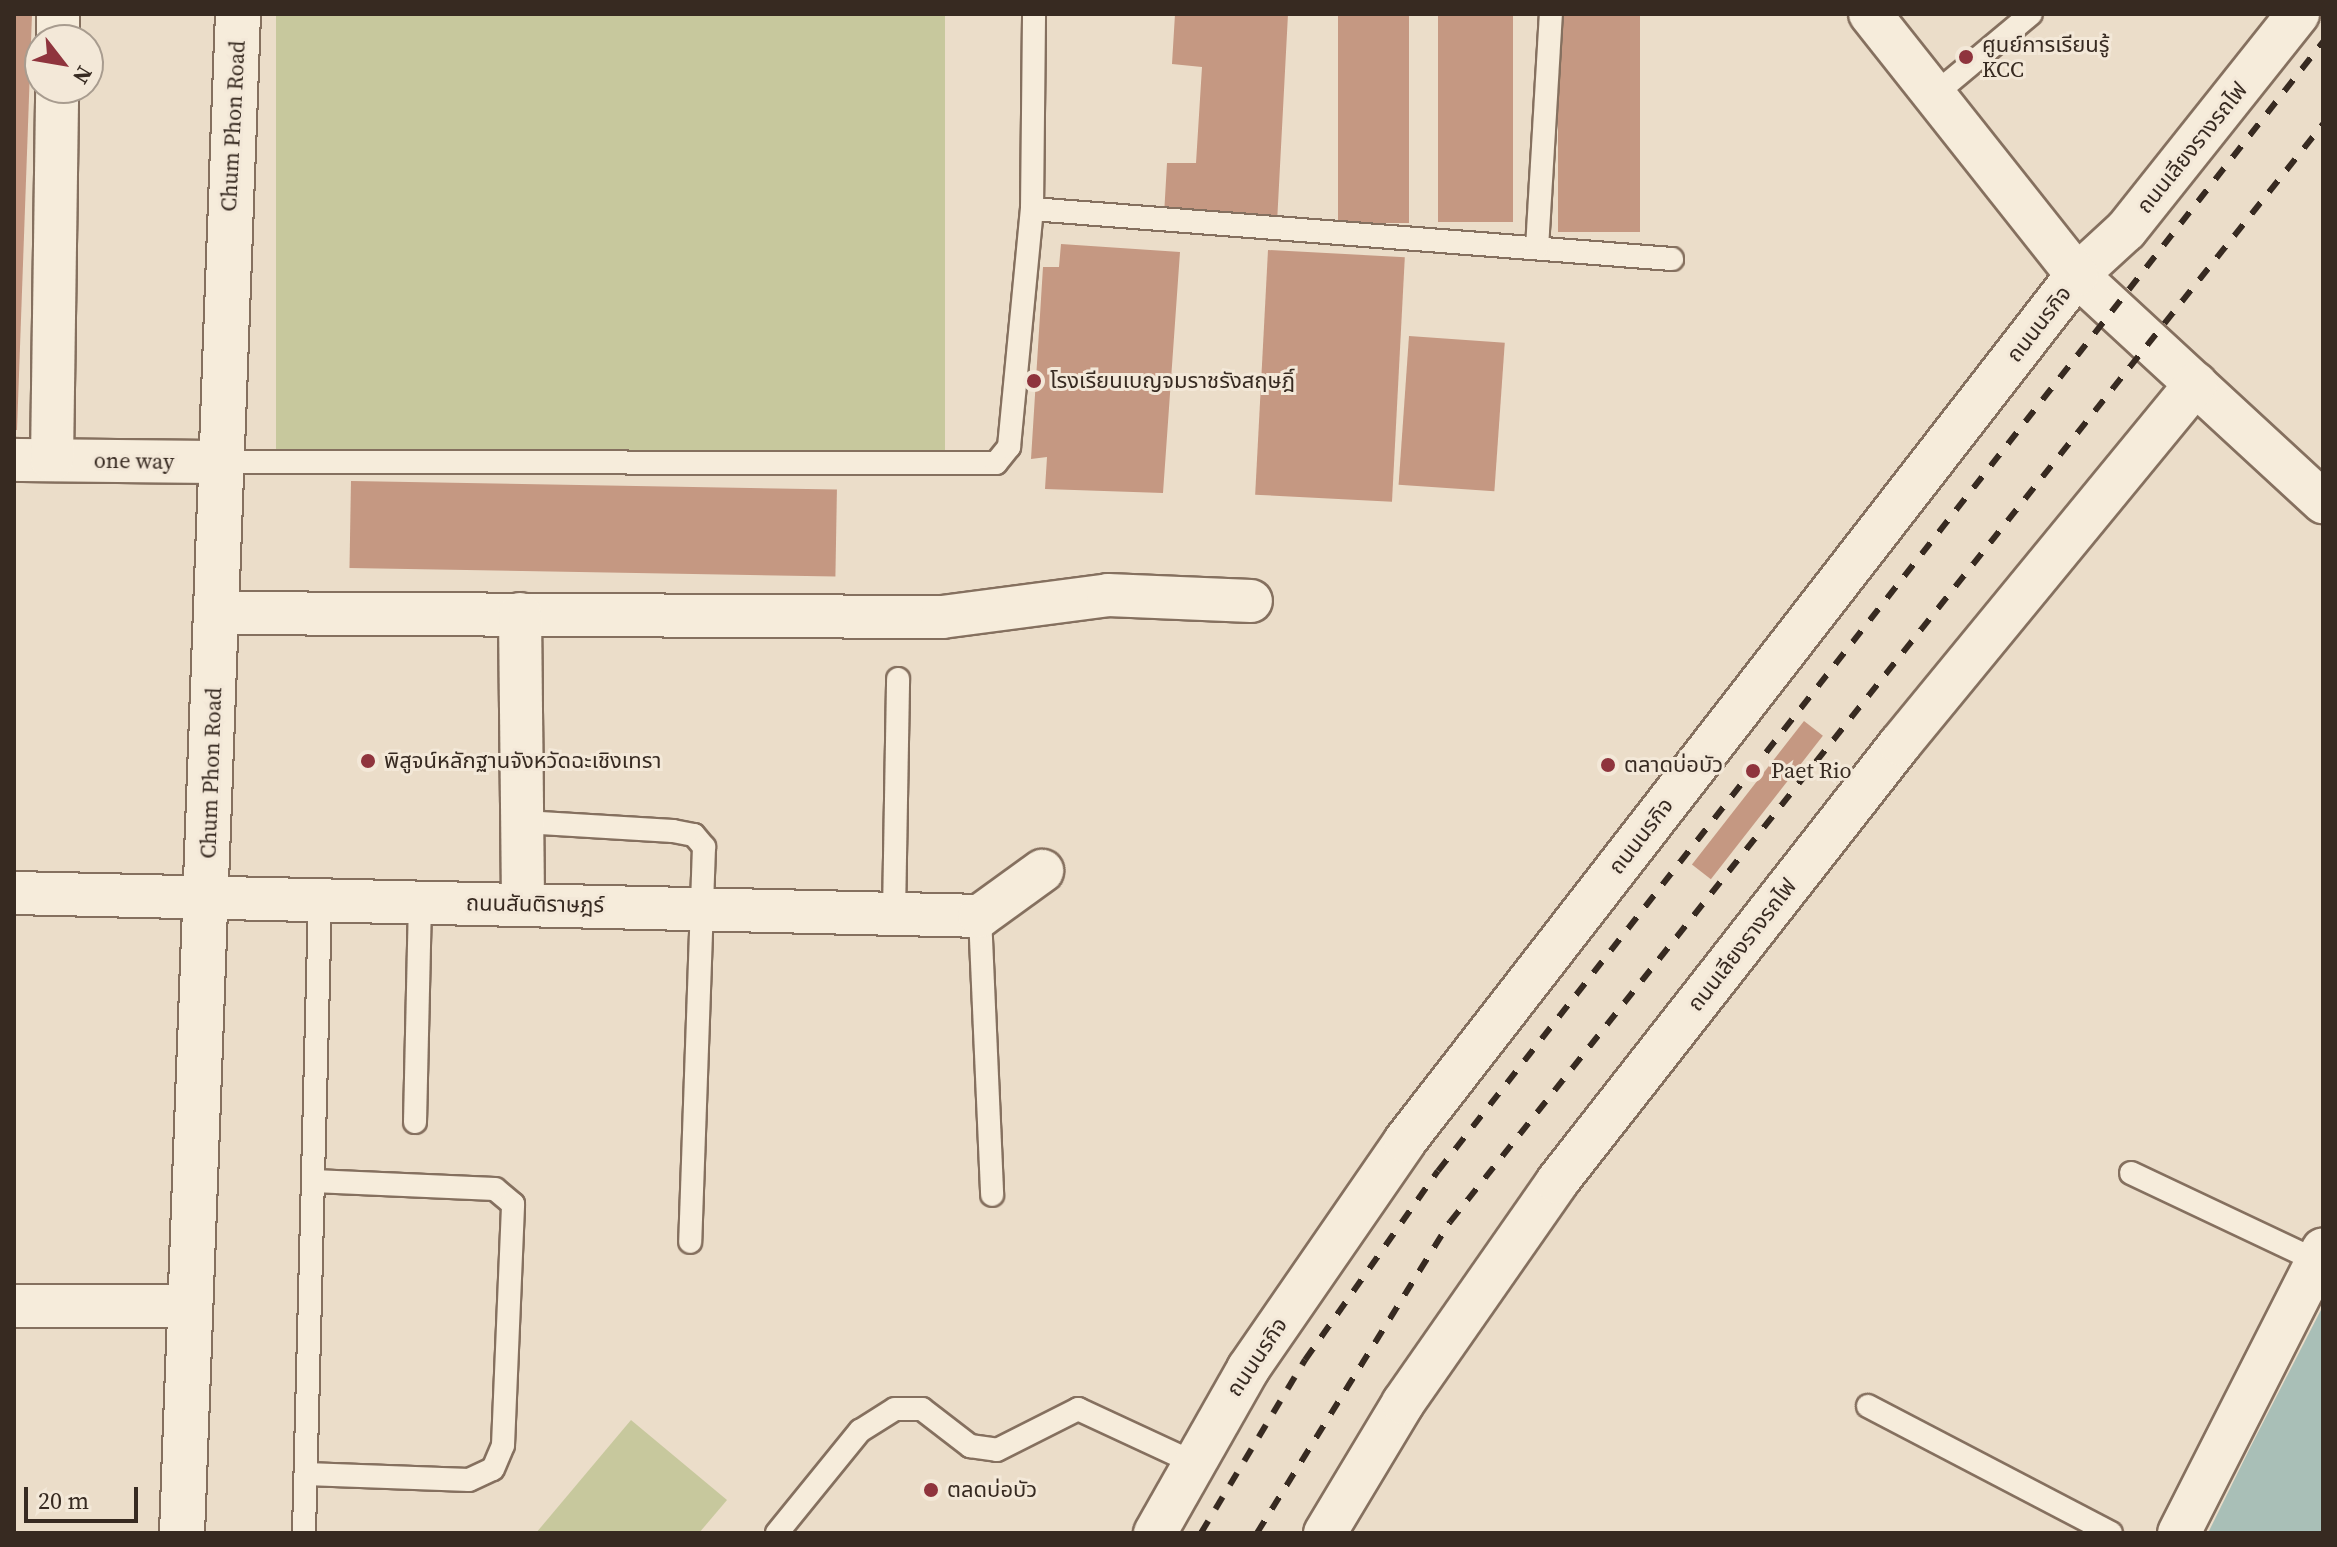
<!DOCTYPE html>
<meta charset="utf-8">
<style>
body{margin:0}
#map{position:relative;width:2337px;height:1547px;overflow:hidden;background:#ebddc9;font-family:"Source Serif 4","Noto Sans Thai",serif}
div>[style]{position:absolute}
.green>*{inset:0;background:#c7c89d;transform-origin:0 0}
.water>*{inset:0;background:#a9bfb7}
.building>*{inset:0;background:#c59882;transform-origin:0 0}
.roads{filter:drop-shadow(2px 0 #85705f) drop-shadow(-2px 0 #85705f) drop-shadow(0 2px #85705f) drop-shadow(0 -2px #85705f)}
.service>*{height:22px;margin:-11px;padding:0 11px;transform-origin:11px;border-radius:11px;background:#f6ecdb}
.minor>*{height:42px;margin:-21px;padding:0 21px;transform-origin:21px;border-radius:21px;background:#f6ecdb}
.secondary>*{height:44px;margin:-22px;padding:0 22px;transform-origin:22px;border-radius:22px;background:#f6ecdb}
.rail>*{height:6px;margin-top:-3px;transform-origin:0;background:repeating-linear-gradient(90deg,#372a21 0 14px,transparent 0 28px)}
.dots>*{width:22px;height:22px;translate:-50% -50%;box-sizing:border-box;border:4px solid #f3e8d8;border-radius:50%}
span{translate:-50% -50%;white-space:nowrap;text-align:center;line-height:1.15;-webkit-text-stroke:6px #f3e8d8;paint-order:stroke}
.poi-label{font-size:22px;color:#372a21}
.left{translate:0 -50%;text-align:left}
.street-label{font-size:22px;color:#372a21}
.frame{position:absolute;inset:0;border:16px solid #372a21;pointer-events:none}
.north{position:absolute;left:24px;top:24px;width:80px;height:80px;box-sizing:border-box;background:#f3e8d8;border:2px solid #a89c8f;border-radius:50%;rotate:121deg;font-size:22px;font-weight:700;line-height:32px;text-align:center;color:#372a21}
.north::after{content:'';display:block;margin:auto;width:28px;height:36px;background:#8f343d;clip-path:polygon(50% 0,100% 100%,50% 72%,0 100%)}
.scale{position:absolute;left:24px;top:1487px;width:114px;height:36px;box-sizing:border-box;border:4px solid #372a21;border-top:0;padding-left:10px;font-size:24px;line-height:28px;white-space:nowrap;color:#372a21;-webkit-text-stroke:6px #f3e8d8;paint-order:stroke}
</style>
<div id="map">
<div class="green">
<div style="left:276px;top:14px;width:669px;height:449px"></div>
<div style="clip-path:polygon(631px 1420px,727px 1500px,699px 1533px,536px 1533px)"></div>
</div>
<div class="water">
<div style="clip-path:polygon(2323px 1306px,2323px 1533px,2208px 1533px,2250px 1448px)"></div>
</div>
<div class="building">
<div style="clip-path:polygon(14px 14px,32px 14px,17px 430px,14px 430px)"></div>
<div style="clip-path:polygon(1175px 14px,1288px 14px,1277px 223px,1164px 215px,1167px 163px,1196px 163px,1202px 67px,1172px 64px)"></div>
<div style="left:1338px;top:14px;width:71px;height:209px"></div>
<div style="left:1438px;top:14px;width:75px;height:208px"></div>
<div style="left:1558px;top:14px;width:82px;height:218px"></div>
<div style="clip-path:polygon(1061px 244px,1180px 252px,1163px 493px,1045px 489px,1047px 457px,1031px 459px,1043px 267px,1059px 267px)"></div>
<div style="left:1268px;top:250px;width:137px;height:245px;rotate:3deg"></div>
<div style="left:1409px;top:336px;width:96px;height:149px;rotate:4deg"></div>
<div style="left:351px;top:481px;width:486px;height:87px;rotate:1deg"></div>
<div style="left:1804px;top:721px;width:24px;height:182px;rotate:38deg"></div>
</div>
<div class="roads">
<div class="service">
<div style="left:1934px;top:95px;width:126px;rotate:-39.9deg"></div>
<div style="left:1032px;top:209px;width:642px;rotate:4.47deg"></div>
<div style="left:1537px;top:248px;width:234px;rotate:-86.6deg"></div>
<div style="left:216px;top:462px;width:780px;rotate:0.07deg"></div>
<div style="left:996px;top:463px;width:21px;rotate:-51deg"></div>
<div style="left:1009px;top:447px;width:239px;rotate:-84.5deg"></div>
<div style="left:1032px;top:209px;width:195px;rotate:-89.4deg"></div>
<div style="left:524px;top:822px;width:149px;rotate:3.5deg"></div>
<div style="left:673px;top:831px;width:21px;rotate:11deg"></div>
<div style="left:694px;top:835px;width:16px;rotate:50deg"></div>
<div style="left:704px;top:847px;width:395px;rotate:92deg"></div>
<div style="left:894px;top:914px;width:235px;rotate:-89deg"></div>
<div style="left:980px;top:916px;width:279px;rotate:87.5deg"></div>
<div style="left:415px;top:1122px;width:221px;rotate:-88.7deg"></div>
<div style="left:2131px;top:1173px;width:206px;rotate:25.3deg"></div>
<div style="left:1868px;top:1406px;width:274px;rotate:27.6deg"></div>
<div style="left:306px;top:1474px;width:163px;rotate:2.1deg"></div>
<div style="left:469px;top:1480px;width:26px;rotate:-25deg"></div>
<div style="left:493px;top:1469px;width:26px;rotate:-67deg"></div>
<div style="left:503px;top:1445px;width:241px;rotate:-87.6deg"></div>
<div style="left:513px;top:1204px;width:23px;rotate:-140deg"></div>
<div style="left:495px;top:1189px;width:182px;rotate:-177.5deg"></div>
<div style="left:304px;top:1533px;width:634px;rotate:-88.55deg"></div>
<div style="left:777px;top:1533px;width:132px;rotate:-50.9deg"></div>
<div style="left:860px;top:1431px;width:41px;rotate:-32.2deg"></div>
<div style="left:895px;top:1409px;width:27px"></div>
<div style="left:922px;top:1409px;width:61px;rotate:37.6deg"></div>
<div style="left:970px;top:1446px;width:27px;rotate:8deg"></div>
<div style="left:997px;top:1450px;width:91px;rotate:-26.8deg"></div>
<div style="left:1078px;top:1409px;width:123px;rotate:24.9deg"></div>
</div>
<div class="minor">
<div style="left:2298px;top:14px;width:276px;rotate:128.5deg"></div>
<div style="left:2126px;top:230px;width:67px;rotate:137.4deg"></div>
<div style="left:2077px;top:275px;width:335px;rotate:42.7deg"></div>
<div style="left:58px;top:40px;width:26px;rotate:-90deg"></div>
<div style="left:14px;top:460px;width:202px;rotate:0.6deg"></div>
<div style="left:52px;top:460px;width:372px;rotate:-89.2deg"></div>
<div style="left:216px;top:613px;width:726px;rotate:0.32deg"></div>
<div style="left:942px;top:617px;width:167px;rotate:-7.5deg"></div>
<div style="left:1108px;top:595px;width:143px;rotate:2.4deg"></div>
<div style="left:520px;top:614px;width:289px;rotate:89.4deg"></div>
<div style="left:14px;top:893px;width:966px;rotate:1.36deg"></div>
<div style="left:980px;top:916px;width:77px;rotate:-36deg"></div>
<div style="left:14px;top:1306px;width:177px"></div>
<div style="left:1155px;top:1533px;width:189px;rotate:-60.4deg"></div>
<div style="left:1248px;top:1369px;width:277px;rotate:-55.4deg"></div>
<div style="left:1405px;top:1141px;width:1096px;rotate:-52.19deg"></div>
<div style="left:2077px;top:275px;width:333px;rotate:-128.4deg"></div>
<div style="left:1325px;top:1533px;width:152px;rotate:-59deg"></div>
<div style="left:1403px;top:1403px;width:269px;rotate:-55.1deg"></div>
<div style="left:1557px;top:1182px;width:556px;rotate:-51.94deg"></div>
<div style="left:1900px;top:744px;width:466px;rotate:-50.6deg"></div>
<div style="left:2179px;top:1533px;width:318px;rotate:-63.1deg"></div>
</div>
<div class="secondary">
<div style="left:182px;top:1533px;width:1520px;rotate:-87.89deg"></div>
</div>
</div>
<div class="rail">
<div style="left:1201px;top:1533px;width:202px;rotate:-59deg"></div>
<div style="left:1305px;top:1360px;width:231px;rotate:-54.9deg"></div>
<div style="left:1438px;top:1171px;width:1435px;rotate:-51.91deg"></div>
<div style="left:1257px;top:1533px;width:366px;rotate:-58.2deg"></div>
<div style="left:1450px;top:1222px;width:1403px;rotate:-51.51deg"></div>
</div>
<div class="dots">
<div style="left:1966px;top:57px;background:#8f343d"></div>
<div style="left:1034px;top:381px;background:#8f343d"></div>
<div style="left:368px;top:761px;background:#8f343d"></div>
<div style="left:1608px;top:765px;background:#8f343d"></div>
<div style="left:1753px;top:771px;background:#8f343d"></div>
<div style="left:931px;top:1490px;background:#8f343d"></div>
</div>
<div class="poi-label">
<span class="left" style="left:1982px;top:57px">ศูนย์การเรียนรู้<br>KCC</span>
<span class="left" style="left:1050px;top:381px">โรงเรียนเบญจมราชรังสฤษฎิ์</span>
<span class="left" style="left:384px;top:761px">พิสูจน์หลักฐานจังหวัดฉะเชิงเทรา</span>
<span class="left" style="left:1624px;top:765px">ตลาดบ่อบัว</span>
<span class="left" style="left:1771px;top:771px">Paet Rio</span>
<span class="left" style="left:947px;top:1490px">ตลดบ่อบัว</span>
</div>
<div class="street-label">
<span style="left:233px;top:126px;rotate:-87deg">Chum Phon Road</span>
<span style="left:2192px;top:148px;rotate:-51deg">ถนนเลียงรางรถไฟ</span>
<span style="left:2039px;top:324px;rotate:-52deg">ถนนนรกิจ</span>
<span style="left:134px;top:461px;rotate:1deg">one way</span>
<span style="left:211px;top:773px;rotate:-88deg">Chum Phon Road</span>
<span style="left:1641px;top:836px;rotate:-52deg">ถนนนรกิจ</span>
<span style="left:535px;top:904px;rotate:1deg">ถนนสันติราษฎร์</span>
<span style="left:1742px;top:945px;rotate:-52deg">ถนนเลียงรางรถไฟ</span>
<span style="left:1257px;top:1357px;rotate:-56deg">ถนนนรกิจ</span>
</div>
<div class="frame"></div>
<div class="north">N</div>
<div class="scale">20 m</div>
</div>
